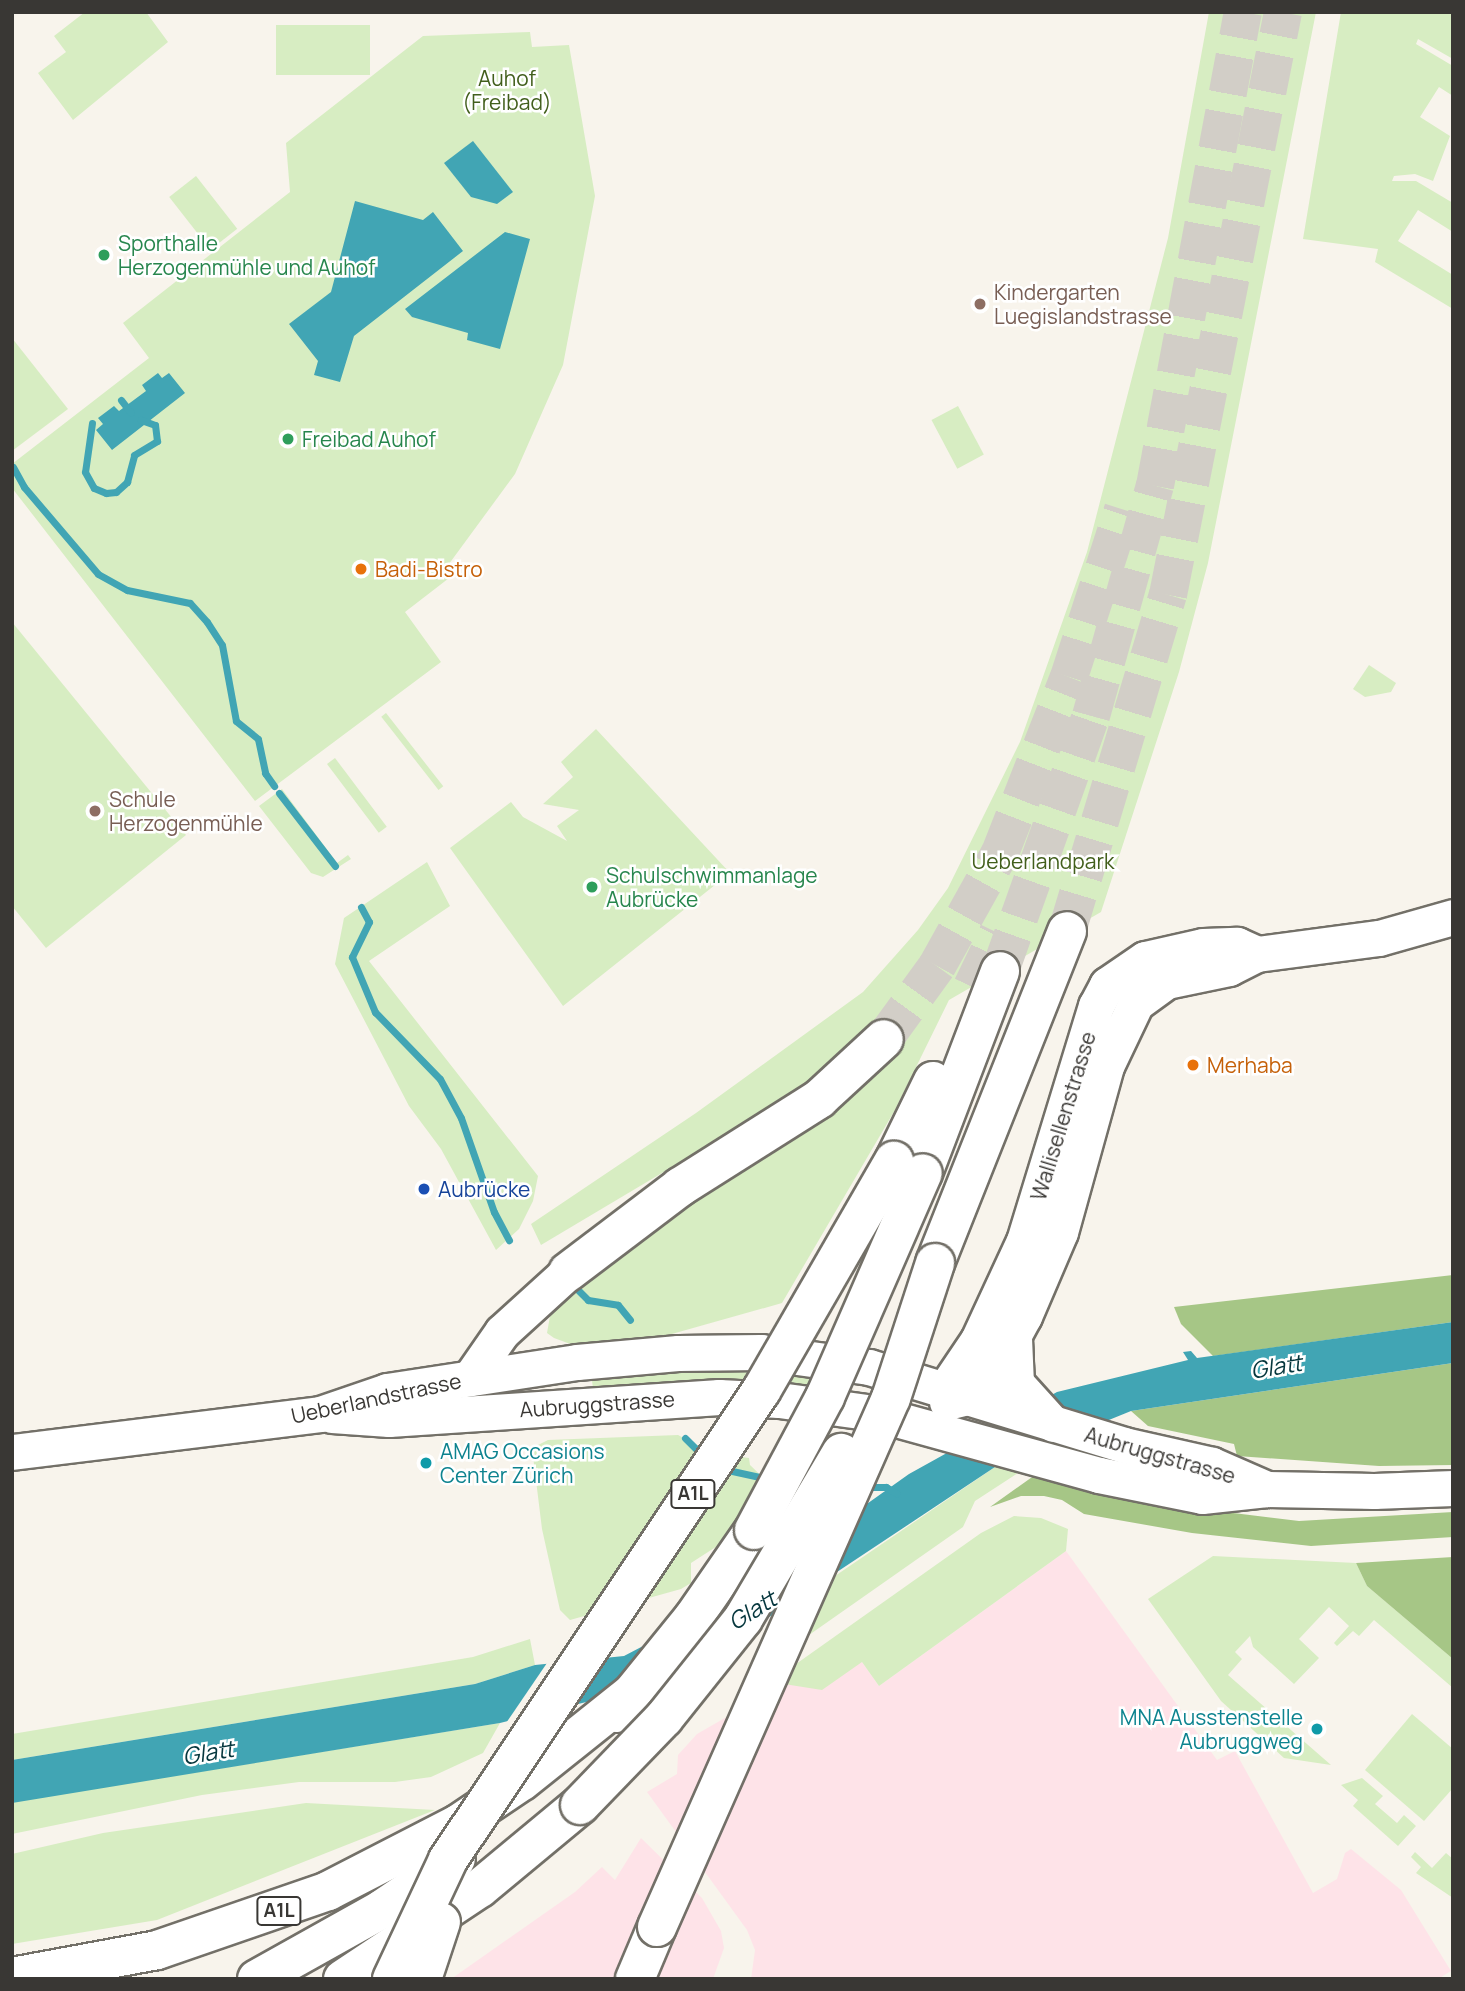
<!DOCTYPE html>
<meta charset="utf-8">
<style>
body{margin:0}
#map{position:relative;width:1465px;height:1991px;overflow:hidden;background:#f8f4ec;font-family:Manrope,sans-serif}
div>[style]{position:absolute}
.industrial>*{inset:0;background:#fee3e8}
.green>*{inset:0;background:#d7edc2;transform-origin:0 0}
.forest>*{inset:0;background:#a6c686}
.water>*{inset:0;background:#41a5b4}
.pier>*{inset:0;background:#f8f4ec}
.stream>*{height:7px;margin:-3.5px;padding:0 3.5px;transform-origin:3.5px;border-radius:3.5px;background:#41a5b4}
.motorway-tunnel>*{height:38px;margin-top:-19px;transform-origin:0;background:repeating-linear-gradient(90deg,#d2cec7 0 38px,transparent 0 57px)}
.roads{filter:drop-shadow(2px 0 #737068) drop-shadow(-2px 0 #737068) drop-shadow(0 2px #737068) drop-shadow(0 -2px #737068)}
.tertiary>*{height:35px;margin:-17.5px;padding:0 17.5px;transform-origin:17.5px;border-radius:17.5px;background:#fff}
.motorway>*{height:38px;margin:-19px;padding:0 19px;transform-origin:19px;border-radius:19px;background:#fff}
.bridges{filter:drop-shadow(2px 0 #737068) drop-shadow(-2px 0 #737068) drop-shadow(0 2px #737068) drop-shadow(0 -2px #737068)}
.motorway-bridge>*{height:38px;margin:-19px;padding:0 19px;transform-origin:19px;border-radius:19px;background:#fff}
.dots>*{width:19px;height:19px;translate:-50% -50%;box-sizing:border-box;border:4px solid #fff;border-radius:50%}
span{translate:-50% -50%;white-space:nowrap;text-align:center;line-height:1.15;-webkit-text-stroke:5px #fff;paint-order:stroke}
.shield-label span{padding:2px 5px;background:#fff;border:2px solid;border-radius:5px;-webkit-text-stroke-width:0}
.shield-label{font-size:19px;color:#393734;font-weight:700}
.park-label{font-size:21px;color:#425f1c}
.leisure-label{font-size:21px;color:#27864d}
.left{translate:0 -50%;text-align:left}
.education-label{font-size:21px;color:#785e54}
.food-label{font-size:21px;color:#c56008}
.street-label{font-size:21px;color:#393734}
.transit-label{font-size:21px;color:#164399}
.culture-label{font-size:21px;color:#0d838f}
.right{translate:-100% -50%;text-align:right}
.water-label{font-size:23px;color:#05363d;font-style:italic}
.frame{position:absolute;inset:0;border:14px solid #393734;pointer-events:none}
</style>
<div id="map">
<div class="industrial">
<div style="clip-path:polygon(1066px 1551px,1217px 1760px,1235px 1751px,1313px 1893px,1337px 1879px,1345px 1853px,1351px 1849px,1401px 1890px,1451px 1971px,1438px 1979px,751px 1979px,755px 1950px,747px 1930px,647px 1792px,677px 1774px,678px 1755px,697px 1734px,784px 1684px,862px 1662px,879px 1686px)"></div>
<div style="clip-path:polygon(641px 1838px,702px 1898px,721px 1931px,724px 1948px,713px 1979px,451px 1979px,575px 1892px,602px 1867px,615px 1880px)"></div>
</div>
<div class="green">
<div style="clip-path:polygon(85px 12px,146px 12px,168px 42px,73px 120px,38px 73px,66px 52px,54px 36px)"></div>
<div style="clip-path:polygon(1209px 12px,1316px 12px,1208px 563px,1179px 672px,1101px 912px,949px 1000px,895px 1110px,782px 1303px,647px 1341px,573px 1345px,554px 1338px,547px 1333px,550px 1316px,569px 1292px,874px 1048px,921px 1019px,541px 1245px,531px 1224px,696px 1113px,863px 992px,918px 930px,948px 888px,1020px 742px,1087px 552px,1168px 238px)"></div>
<div style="clip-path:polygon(1341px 12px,1453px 12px,1453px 59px,1418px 39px,1416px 44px,1453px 66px,1453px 96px,1439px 87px,1420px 117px,1450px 136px,1433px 181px,1415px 174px,1394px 176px,1392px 181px,1416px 181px,1453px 203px,1453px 232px,1418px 210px,1398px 241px,1453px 275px,1453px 309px,1375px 262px,1378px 249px,1303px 239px)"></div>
<div style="left:276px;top:25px;width:94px;height:50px"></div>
<div style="clip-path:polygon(530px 32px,532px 47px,569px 45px,595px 196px,563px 365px,515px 474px,446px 568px,453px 575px,405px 612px,441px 662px,255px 801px,12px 488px,12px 464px,149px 358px,123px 323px,290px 192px,286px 143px,423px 36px)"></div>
<div style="left:196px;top:176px;width:67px;height:34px;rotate:52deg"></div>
<div style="clip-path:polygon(12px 338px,68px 409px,12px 451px)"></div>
<div style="left:958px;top:406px;width:55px;height:30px;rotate:62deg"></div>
<div style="clip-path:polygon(12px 622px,186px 835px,46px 948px,12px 906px)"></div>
<div style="clip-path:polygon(1369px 665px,1396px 683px,1391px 692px,1365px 697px,1353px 689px)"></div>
<div style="left:386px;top:713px;width:93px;height:6px;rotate:52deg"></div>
<div style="clip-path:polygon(596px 729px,730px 873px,563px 1006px,450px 848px,511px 802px,523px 817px,567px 841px,557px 826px,579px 810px,543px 804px,573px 777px,561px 762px)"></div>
<div style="left:335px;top:758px;width:86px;height:10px;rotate:53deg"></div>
<div style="clip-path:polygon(282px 789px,337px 863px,348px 855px,351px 859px,323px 877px,311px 873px,259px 806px)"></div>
<div style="clip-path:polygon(427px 862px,450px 906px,369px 961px,538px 1176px,533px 1201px,519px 1229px,496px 1250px,441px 1149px,409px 1106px,335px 964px,344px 918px)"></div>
<div style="clip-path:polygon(727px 1365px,815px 1372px,808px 1385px,738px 1381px,593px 1388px,591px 1374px)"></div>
<div style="clip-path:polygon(678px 1435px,712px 1453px,749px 1458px,750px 1465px,787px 1501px,691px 1563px,691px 1583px,681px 1589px,570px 1620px,560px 1610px,542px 1529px,532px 1448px,548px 1440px)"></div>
<div style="clip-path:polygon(998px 1465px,1021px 1471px,975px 1501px,963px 1527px,809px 1635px,835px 1576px)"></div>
<div style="clip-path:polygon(1014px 1516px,1041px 1518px,1068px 1529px,1066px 1551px,879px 1686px,862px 1662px,822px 1690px,784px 1684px,796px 1664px,981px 1533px)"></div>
<div style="clip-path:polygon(1213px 1556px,1356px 1563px,1367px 1586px,1453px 1659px,1453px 1688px,1374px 1620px,1359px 1636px,1353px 1631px,1337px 1646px,1334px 1643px,1349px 1626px,1329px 1607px,1299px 1639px,1319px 1658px,1294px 1684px,1253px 1647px,1250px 1636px,1235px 1652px,1242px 1659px,1228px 1675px,1331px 1765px,1284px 1758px,1221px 1701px,1148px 1599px)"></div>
<div style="clip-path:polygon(530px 1639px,535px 1665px,475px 1684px,12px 1760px,12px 1734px,473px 1657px)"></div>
<div style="clip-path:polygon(1412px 1714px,1453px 1749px,1453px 1788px,1424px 1821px,1365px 1770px)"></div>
<div style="clip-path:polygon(500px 1723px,483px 1753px,431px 1777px,395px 1782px,299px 1782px,202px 1795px,12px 1834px,12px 1802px)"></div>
<div style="clip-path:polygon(1362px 1778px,1383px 1796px,1375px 1804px,1397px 1823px,1404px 1815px,1416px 1826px,1398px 1846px,1353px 1806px,1358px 1800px,1341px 1785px)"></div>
<div style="clip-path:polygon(306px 1803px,435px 1810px,157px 1920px,12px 1944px,12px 1854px,103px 1833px)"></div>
<div style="clip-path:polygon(1415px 1852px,1432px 1868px,1446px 1853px,1453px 1859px,1453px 1898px,1416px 1873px,1421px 1867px,1411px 1857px)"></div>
</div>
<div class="forest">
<div style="clip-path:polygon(1453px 1275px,1453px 1322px,1213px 1356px,1181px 1324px,1174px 1307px)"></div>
<div style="clip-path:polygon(1453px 1363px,1453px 1465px,1379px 1466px,1237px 1456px,1234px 1444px,1148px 1426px,1131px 1411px)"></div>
<div style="clip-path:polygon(1035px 1475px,1209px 1510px,1299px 1521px,1453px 1512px,1453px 1537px,1311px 1546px,1192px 1533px,1084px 1514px,1062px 1500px,1044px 1496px,1021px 1496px,990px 1507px)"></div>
<div style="clip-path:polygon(1453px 1557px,1453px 1659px,1367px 1586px,1356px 1563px)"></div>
</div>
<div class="water">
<div style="clip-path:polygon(473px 141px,513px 192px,497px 204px,471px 197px,444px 163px)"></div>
<div style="clip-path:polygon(355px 201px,423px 220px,433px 212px,463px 251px,354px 336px,340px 382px,314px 375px,318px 361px,289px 324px,331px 292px)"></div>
<div style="clip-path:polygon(505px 232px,530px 239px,500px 349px,467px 340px,468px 333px,412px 317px,405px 309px)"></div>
<div style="clip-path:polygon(158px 373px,162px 378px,169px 373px,185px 393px,112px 450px,96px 430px,103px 424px,98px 418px,114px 406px,119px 411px,146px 391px,142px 385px)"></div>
<div style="clip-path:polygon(1453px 1322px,1453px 1363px,1131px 1411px,998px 1465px,673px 1681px,500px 1723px,12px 1803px,12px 1760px,475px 1684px,535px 1665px,624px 1656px,733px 1599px,909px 1474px,1057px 1392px,1188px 1360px,1183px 1352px,1191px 1351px,1197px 1358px)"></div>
</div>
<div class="pier">
<div style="clip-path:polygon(608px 1654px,572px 1712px,504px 1726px,549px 1660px)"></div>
</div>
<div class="stream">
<div style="left:121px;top:400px;width:16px;rotate:52deg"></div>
<div style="left:92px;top:423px;width:49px;rotate:98.1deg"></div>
<div style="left:85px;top:472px;width:18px;rotate:61deg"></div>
<div style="left:94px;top:488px;width:13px;rotate:23deg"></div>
<div style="left:106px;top:493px;width:10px;rotate:-6deg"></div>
<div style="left:116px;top:492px;width:15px;rotate:-42deg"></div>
<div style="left:127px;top:482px;width:28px;rotate:-75deg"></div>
<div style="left:134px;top:455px;width:27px;rotate:-31deg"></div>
<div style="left:157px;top:441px;width:16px;rotate:-97deg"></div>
<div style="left:155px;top:425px;width:15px;rotate:-160deg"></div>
<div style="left:13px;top:467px;width:23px;rotate:61deg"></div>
<div style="left:24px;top:487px;width:114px;rotate:49.6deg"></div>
<div style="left:98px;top:574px;width:33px;rotate:29deg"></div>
<div style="left:127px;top:590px;width:64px;rotate:11.7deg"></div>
<div style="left:190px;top:603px;width:25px;rotate:48deg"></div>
<div style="left:207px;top:622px;width:27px;rotate:57deg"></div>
<div style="left:222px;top:645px;width:77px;rotate:79.6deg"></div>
<div style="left:236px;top:721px;width:28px;rotate:39deg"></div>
<div style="left:258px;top:739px;width:35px;rotate:78deg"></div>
<div style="left:265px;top:773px;width:16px;rotate:55deg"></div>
<div style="left:279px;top:793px;width:92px;rotate:52.5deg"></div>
<div style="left:361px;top:907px;width:17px;rotate:62deg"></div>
<div style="left:369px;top:922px;width:39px;rotate:116deg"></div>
<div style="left:352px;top:957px;width:60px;rotate:67.3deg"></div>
<div style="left:375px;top:1012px;width:93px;rotate:45.9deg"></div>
<div style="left:440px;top:1079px;width:44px;rotate:61.7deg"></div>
<div style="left:461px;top:1118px;width:100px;rotate:70.7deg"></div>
<div style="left:494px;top:1212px;width:32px;rotate:62deg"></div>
<div style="left:576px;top:1288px;width:17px;rotate:45deg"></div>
<div style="left:588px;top:1300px;width:30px;rotate:9deg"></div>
<div style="left:618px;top:1305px;width:19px;rotate:51deg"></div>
<div style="left:685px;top:1438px;width:27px;rotate:45deg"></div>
<div style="left:723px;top:1469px;width:47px;rotate:12.3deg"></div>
<div style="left:865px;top:1487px;width:21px"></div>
<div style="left:886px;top:1487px;width:12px;rotate:31deg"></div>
</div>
<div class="motorway-tunnel">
<div style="left:1067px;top:931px;width:351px;rotate:-73.3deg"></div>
<div style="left:1168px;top:595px;width:594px;rotate:-78.84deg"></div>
<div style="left:1000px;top:971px;width:271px;rotate:-70.4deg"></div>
<div style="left:1091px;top:716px;width:239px;rotate:-74.5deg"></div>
<div style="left:1155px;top:486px;width:482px;rotate:-79.5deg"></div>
<div style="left:972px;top:987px;width:60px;rotate:-64.3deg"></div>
<div style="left:884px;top:1039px;width:90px;rotate:-54deg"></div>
<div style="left:937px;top:966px;width:129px;rotate:-60.9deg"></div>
<div style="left:1000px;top:853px;width:189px;rotate:-68.6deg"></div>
<div style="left:1069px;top:677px;width:176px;rotate:-72.1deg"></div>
</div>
<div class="roads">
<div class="tertiary">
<div style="left:1014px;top:1338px;width:45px;rotate:87.5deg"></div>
<div style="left:1016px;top:1383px;width:55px;rotate:47.9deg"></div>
<div style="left:470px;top:1378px;width:56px;rotate:-55.2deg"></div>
<div style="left:502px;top:1332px;width:89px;rotate:-42.3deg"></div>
<div style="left:945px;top:1389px;width:59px;rotate:-56deg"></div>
<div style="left:978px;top:1340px;width:109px;rotate:-65.1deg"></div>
<div style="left:1024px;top:1241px;width:246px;rotate:-73deg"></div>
<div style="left:1096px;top:1006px;width:24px;rotate:-62deg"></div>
<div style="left:1107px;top:985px;width:46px;rotate:-34.4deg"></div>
<div style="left:1145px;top:959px;width:59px;rotate:-12.6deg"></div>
<div style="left:1203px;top:946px;width:34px;rotate:-2deg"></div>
<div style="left:1237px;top:945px;width:22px;rotate:24deg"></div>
<div style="left:947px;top:1402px;width:21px;rotate:-14deg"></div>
<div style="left:967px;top:1397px;width:37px;rotate:-44deg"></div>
<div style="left:994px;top:1371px;width:63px;rotate:-61.4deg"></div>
<div style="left:1024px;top:1316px;width:91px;rotate:-66.8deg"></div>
<div style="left:1060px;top:1232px;width:172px;rotate:-74.5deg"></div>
<div style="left:1106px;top:1066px;width:70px;rotate:-64.5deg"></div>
<div style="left:1136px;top:1003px;width:37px;rotate:-36deg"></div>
<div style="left:1166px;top:981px;width:64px;rotate:-11.7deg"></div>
<div style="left:1229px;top:968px;width:31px;rotate:-27deg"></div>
<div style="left:1257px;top:954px;width:123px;rotate:-7.5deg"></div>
<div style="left:1379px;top:938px;width:77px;rotate:-15.8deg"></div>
<div style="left:332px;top:1415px;width:57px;rotate:4deg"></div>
<div style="left:389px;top:1419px;width:331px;rotate:-3.8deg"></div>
<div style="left:719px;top:1397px;width:60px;rotate:2.9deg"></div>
<div style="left:779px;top:1400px;width:96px;rotate:7.8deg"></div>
<div style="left:874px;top:1413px;width:233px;rotate:15.4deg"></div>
<div style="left:1099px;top:1475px;width:105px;rotate:11.5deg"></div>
<div style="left:1202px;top:1496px;width:65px;rotate:-6.1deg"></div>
<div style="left:1267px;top:1489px;width:107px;rotate:1.1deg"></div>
<div style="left:1374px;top:1491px;width:79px;rotate:-2.2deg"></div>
<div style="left:12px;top:1452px;width:310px;rotate:-7deg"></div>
<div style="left:320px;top:1414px;width:71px;rotate:-18.9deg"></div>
<div style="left:387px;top:1391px;width:192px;rotate:-8.7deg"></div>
<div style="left:577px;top:1362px;width:101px;rotate:-5.1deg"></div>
<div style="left:678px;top:1353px;width:83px;rotate:-0.7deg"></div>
<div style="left:761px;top:1352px;width:109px;rotate:7.9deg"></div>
<div style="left:869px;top:1367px;width:267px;rotate:17deg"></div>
<div style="left:1124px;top:1445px;width:90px;rotate:12.8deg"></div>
<div style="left:1212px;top:1465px;width:60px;rotate:23.6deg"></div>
</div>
<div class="motorway">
<div style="left:894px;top:1161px;width:89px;rotate:-64deg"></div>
<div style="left:923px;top:1173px;width:216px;rotate:-69.1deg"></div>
<div style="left:935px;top:1263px;width:357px;rotate:-68.3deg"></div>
<div style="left:568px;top:1272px;width:141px;rotate:-37.2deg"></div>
<div style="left:680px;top:1187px;width:165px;rotate:-32.3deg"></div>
<div style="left:819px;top:1099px;width:88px;rotate:-42.7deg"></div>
<div style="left:616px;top:1713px;width:122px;rotate:-51deg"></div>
<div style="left:693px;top:1618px;width:107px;rotate:-55.3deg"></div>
<div style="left:12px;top:1977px;width:147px;rotate:-10.5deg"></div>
<div style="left:157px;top:1950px;width:181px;rotate:-19deg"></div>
<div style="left:328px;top:1891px;width:146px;rotate:-27.3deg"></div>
<div style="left:458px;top:1824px;width:77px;rotate:-33.9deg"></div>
<div style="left:522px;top:1781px;width:139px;rotate:-38.6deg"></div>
<div style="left:257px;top:1979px;width:143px;rotate:-29.2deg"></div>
<div style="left:382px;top:1909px;width:89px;rotate:-34deg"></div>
<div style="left:343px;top:1979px;width:164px;rotate:-33.6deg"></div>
<div style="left:480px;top:1888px;width:130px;rotate:-39.7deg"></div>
<div style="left:635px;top:1979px;width:56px;rotate:-67.1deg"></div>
</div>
</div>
<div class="bridges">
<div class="motorway-bridge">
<div style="left:754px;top:1530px;width:151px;rotate:-61.9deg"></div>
<div style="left:825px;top:1397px;width:244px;rotate:-66.4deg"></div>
<div style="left:580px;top:1805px;width:121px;rotate:-46deg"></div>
<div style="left:664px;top:1718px;width:127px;rotate:-51.4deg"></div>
<div style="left:743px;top:1619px;width:193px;rotate:-59.4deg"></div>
<div style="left:657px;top:1927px;width:578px;rotate:-66.14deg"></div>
<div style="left:891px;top:1398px;width:142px;rotate:-71.9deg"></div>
<div style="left:392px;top:1979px;width:132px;rotate:-64.8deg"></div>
<div style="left:448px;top:1860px;width:564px;rotate:-56.28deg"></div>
<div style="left:761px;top:1391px;width:266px;rotate:-60deg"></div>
<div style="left:422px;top:1979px;width:60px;rotate:-71.6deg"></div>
</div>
</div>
<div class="dots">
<div style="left:104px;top:255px;background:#2e9e5b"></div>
<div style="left:980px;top:304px;background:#8d6e63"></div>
<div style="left:288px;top:439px;background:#2e9e5b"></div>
<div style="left:361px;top:569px;background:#e8710a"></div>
<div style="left:95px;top:811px;background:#8d6e63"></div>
<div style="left:592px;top:887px;background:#2e9e5b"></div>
<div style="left:1193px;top:1065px;background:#e8710a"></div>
<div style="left:424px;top:1189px;background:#1a4fb4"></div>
<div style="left:426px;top:1463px;background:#0f9aa8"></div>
<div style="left:1317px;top:1729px;background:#0f9aa8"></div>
</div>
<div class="shield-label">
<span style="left:693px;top:1494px">A1L</span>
<span style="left:279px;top:1911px">A1L</span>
</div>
<div class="park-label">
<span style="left:507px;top:90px">Auhof<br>(Freibad)</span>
<span style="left:1043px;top:861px">Ueberlandpark</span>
</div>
<div class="leisure-label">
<span class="left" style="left:118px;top:255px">Sporthalle<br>Herzogenmühle und Auhof</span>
<span class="left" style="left:302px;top:439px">Freibad Auhof</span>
<span class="left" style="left:606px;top:887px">Schulschwimmanlage<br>Aubrücke</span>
</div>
<div class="education-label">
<span class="left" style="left:994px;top:304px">Kindergarten<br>Luegislandstrasse</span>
<span class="left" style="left:109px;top:811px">Schule<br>Herzogenmühle</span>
</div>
<div class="food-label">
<span class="left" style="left:375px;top:569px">Badi-Bistro</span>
<span class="left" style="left:1207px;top:1065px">Merhaba</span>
</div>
<div class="street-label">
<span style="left:1063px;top:1116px;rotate:-73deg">Wallisellenstrasse</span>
<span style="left:376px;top:1398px;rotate:-12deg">Ueberlandstrasse</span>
<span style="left:597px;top:1404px;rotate:-4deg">Aubruggstrasse</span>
<span style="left:1160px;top:1455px;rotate:16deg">Aubruggstrasse</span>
</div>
<div class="transit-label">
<span class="left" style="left:438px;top:1189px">Aubrücke</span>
</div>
<div class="culture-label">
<span class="left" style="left:440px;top:1463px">AMAG Occasions<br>Center Zürich</span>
<span class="right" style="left:1303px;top:1729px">MNA Ausstenstelle<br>Aubruggweg</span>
</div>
<div class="water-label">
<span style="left:1276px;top:1366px;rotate:-9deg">Glatt</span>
<span style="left:752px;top:1610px;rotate:-32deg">Glatt</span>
<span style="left:208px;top:1752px;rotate:-9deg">Glatt</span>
</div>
<div class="frame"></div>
</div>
